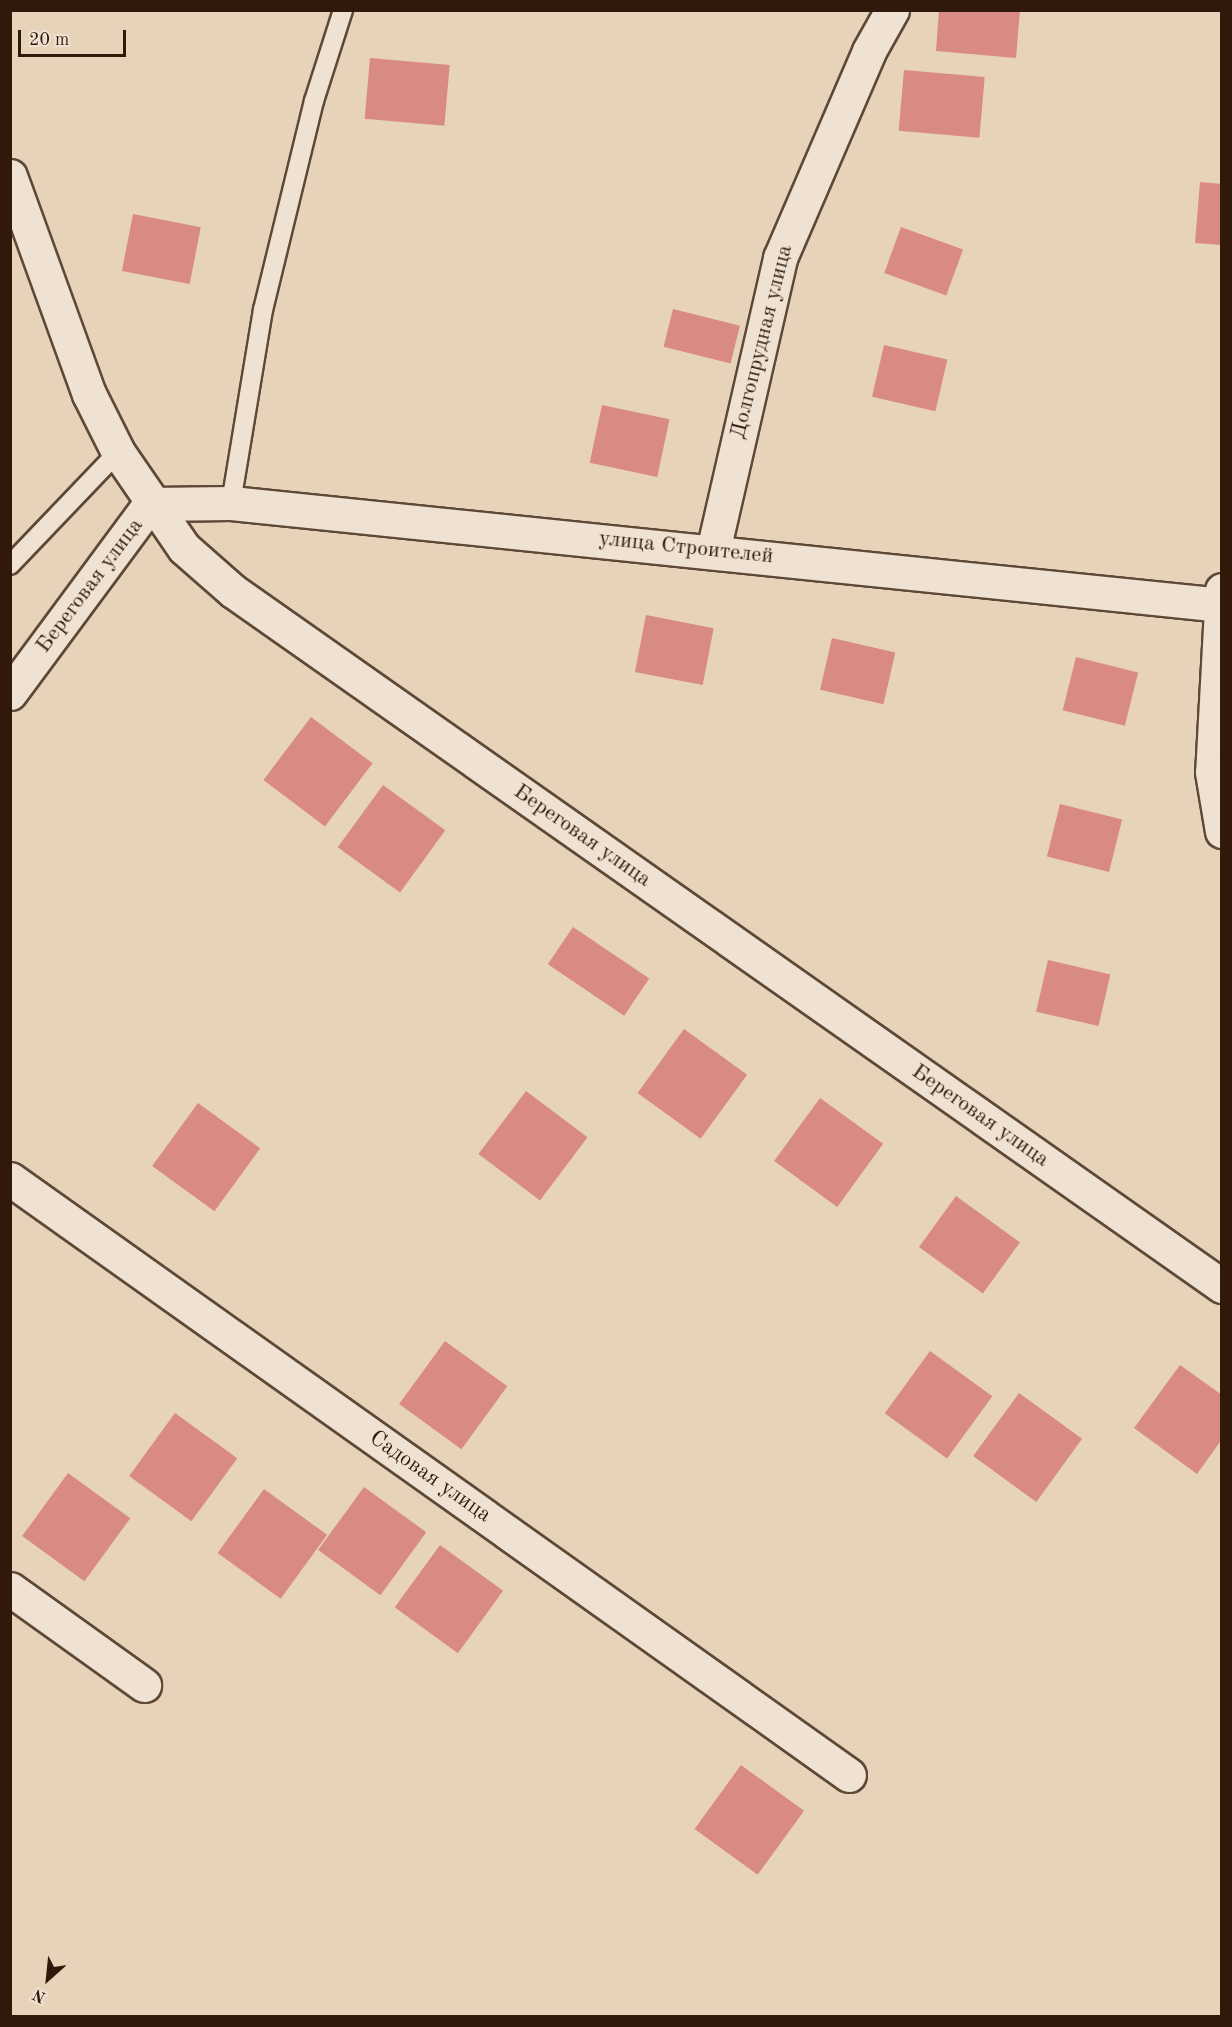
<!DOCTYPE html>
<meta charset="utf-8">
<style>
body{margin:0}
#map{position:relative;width:1232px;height:2027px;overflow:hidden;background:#e6d3b9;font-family:"Old Standard TT",serif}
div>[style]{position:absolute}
.building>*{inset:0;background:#d98a85;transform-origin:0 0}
.roads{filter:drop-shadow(2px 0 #5e4836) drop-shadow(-2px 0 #5e4836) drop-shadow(0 2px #5e4836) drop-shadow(0 -2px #5e4836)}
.lane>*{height:18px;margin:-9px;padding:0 9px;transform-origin:9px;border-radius:9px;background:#efe2d2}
.street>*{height:33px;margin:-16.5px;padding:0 16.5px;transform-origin:16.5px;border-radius:16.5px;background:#efe2d2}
span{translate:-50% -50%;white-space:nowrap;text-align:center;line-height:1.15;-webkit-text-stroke:4.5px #efe2d2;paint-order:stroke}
.street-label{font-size:22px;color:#30190b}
.frame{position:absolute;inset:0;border:12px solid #30190b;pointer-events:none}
.north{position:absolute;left:18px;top:1949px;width:60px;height:60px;-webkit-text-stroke:4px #efe2d2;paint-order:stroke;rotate:207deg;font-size:16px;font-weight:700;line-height:24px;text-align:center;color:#30190b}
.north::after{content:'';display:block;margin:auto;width:21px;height:27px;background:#30190b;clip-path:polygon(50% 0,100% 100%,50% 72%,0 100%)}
.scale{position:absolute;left:18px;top:30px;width:108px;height:27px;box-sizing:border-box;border:3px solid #30190b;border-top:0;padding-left:8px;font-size:18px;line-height:21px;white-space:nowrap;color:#30190b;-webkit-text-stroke:4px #efe2d2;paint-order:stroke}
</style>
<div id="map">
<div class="building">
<div style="clip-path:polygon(939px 10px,1020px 10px,1016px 58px,936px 51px)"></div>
<div style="left:370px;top:58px;width:80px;height:61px;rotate:5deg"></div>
<div style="left:904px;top:70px;width:81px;height:61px;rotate:5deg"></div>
<div style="clip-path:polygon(1200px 182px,1222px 184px,1222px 245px,1195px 243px)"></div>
<div style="left:133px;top:214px;width:69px;height:58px;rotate:11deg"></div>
<div style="left:901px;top:227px;width:66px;height:49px;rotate:20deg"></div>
<div style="left:673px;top:309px;width:69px;height:39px;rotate:14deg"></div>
<div style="left:884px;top:345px;width:65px;height:53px;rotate:13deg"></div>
<div style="left:602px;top:405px;width:69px;height:59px;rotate:12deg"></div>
<div style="left:646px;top:615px;width:69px;height:58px;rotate:11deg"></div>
<div style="left:832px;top:638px;width:65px;height:53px;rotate:13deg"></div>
<div style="left:1076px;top:657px;width:64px;height:55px;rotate:14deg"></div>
<div style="left:311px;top:717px;width:77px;height:79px;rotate:37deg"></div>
<div style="left:383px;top:785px;width:77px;height:77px;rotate:36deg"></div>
<div style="left:1060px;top:804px;width:64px;height:54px;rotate:14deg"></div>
<div style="left:573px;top:927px;width:92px;height:45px;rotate:34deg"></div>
<div style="left:1048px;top:960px;width:64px;height:53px;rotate:13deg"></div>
<div style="left:684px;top:1029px;width:78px;height:79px;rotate:36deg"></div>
<div style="left:526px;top:1091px;width:77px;height:79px;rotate:37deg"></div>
<div style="left:820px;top:1098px;width:78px;height:78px;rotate:36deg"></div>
<div style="left:198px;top:1103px;width:77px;height:78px;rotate:36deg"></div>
<div style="left:956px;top:1196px;width:79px;height:63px;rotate:36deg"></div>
<div style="left:445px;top:1341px;width:77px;height:78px;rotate:36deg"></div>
<div style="left:930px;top:1351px;width:77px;height:77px;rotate:36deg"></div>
<div style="clip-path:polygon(1180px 1365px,1222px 1395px,1222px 1439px,1197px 1474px,1134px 1428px)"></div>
<div style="left:1019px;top:1393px;width:78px;height:78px;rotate:36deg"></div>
<div style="left:175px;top:1413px;width:77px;height:78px;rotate:36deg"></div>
<div style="left:68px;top:1473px;width:77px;height:78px;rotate:36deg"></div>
<div style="left:364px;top:1487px;width:77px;height:78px;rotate:36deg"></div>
<div style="left:264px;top:1489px;width:78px;height:79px;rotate:36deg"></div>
<div style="left:440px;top:1545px;width:78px;height:77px;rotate:36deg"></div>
<div style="left:741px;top:1765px;width:78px;height:79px;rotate:36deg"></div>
</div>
<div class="roads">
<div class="lane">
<div style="left:231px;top:503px;width:196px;rotate:-80.6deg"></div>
<div style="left:263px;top:310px;width:215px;rotate:-76.3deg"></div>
<div style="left:314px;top:101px;width:96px;rotate:-72.3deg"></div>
<div style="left:10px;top:565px;width:156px;rotate:-46.3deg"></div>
</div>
<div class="street">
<div style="left:10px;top:176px;width:232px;rotate:70.1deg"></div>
<div style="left:89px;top:394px;width:65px;rotate:63.4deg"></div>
<div style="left:118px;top:452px;width:116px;rotate:55.5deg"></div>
<div style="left:184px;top:548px;width:65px;rotate:41.3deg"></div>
<div style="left:233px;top:591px;width:1209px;rotate:35.1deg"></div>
<div style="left:150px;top:504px;width:81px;rotate:-0.7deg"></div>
<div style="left:231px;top:503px;width:996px;rotate:5.88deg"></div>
<div style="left:713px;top:551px;width:301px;rotate:-77.1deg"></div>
<div style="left:780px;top:258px;width:225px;rotate:-66.7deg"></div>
<div style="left:869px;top:51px;width:47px;rotate:-60.7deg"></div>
<div style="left:1222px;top:590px;width:182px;rotate:93.1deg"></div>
<div style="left:1212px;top:772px;width:60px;rotate:80.4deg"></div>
<div style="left:10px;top:693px;width:235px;rotate:-53.5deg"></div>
<div style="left:10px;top:1179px;width:1029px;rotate:35.39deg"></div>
<div style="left:10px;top:1589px;width:165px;rotate:35.6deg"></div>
</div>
</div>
<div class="street-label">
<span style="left:762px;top:342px;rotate:-76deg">Долгопрудная улица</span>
<span style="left:686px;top:548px;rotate:6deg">улица Строителей</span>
<span style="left:90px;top:586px;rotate:-53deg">Береговая улица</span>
<span style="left:582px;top:836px;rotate:35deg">Береговая улица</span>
<span style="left:980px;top:1116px;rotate:35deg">Береговая улица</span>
<span style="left:430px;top:1477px;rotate:35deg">Садовая улица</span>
</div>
<div class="frame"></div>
<div class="north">N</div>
<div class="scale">20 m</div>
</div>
